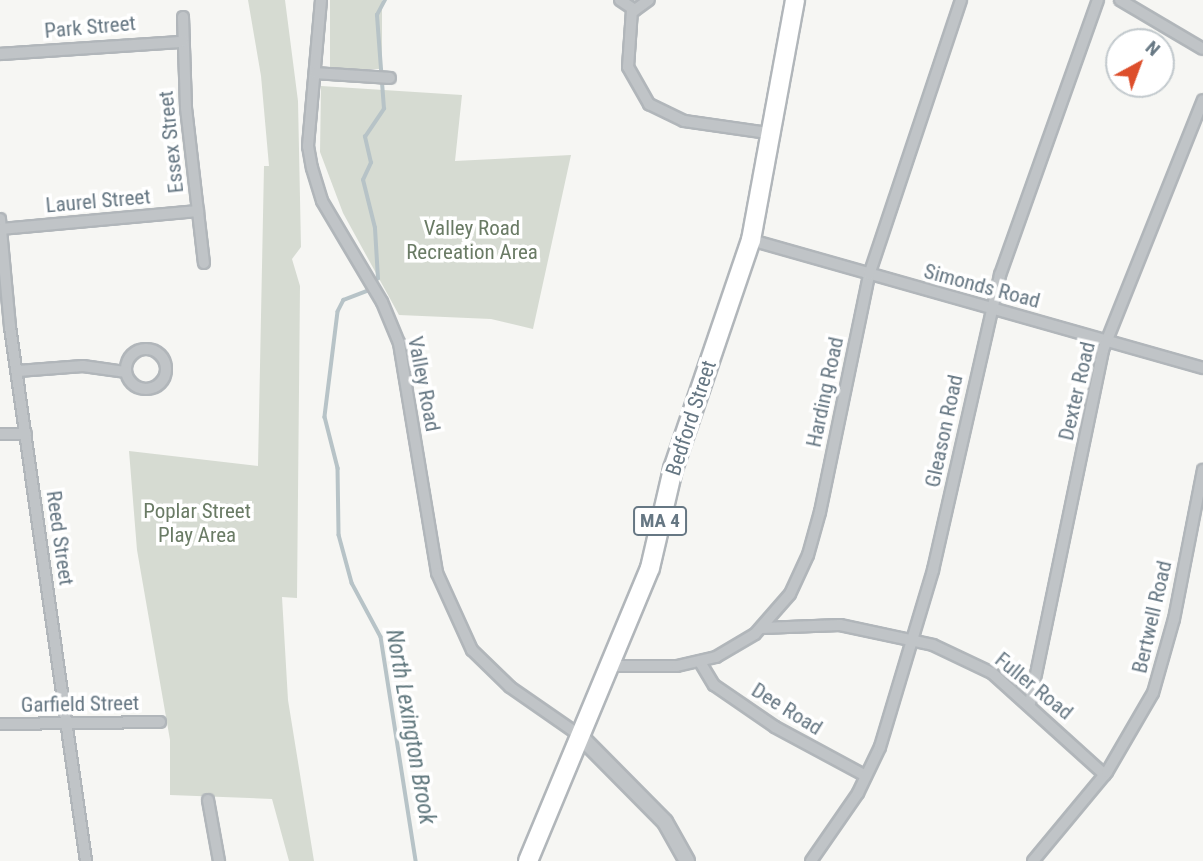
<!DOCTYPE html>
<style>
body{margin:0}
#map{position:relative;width:1203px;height:861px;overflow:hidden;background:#f6f6f3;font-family:"Roboto Condensed",sans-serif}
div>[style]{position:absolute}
.green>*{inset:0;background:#d6dbd2;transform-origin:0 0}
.stream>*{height:3.5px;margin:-1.75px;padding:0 1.75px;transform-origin:1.75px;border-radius:1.75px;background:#b7c3c7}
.roads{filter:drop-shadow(2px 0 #b1b6ba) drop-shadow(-2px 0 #b1b6ba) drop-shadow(0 2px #b1b6ba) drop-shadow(0 -2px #b1b6ba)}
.minor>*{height:10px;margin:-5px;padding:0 5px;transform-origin:5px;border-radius:5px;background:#c0c4c7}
.minor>.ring{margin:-5px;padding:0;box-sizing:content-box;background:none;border:10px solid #c0c4c7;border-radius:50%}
.tertiary>*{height:14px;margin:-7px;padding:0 7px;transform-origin:7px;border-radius:7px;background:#c0c4c7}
.primary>*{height:18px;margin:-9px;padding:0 9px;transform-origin:9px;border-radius:9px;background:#fff}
span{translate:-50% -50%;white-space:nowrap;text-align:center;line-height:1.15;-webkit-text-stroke:7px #fff;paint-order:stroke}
.shield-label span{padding:2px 5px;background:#fff;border:2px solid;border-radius:5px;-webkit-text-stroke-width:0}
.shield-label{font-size:19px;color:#667783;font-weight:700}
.street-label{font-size:21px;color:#667783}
.park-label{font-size:21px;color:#6a7b65}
.water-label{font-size:23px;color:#62797f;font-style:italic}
.north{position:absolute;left:1105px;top:28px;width:70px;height:70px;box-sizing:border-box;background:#fff;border:2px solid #c2c9cd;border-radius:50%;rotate:41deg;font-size:19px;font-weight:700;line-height:28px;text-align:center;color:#667783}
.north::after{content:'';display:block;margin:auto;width:24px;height:32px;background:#dd4f2c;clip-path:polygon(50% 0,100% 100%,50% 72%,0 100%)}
</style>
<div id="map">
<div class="green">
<div style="clip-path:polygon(248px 0,285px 0,298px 101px,301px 247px,292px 259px,300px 286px,297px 598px,282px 597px,288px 700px,314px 861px,289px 861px,272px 799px,170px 795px,170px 740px,137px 550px,129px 451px,258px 466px,264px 166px,269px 166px,261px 76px)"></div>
<div style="left:330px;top:0;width:52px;height:69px"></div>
<div style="clip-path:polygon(321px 86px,462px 95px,455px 161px,571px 155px,533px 329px,491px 319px,399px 315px,343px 213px,320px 152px)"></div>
</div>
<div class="stream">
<div style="left:378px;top:279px;width:51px;rotate:-93.4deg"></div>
<div style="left:375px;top:228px;width:49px;rotate:-104deg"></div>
<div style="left:363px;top:180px;width:19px;rotate:-65deg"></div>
<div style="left:371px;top:163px;width:27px;rotate:-103deg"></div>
<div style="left:365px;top:137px;width:34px;rotate:-56deg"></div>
<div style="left:384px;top:109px;width:94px;rotate:-94.3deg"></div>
<div style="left:377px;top:15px;width:17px;rotate:-62deg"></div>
<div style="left:368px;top:291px;width:26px;rotate:159deg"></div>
<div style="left:344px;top:300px;width:13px;rotate:117deg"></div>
<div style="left:338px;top:312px;width:106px;rotate:97.1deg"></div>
<div style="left:325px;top:417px;width:53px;rotate:75.7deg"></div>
<div style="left:338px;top:468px;width:67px;rotate:89.1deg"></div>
<div style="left:339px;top:535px;width:50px;rotate:74.8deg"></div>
<div style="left:352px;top:583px;width:61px;rotate:61.8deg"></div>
<div style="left:381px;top:637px;width:227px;rotate:81.1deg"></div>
</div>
<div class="roads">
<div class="minor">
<div style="left:321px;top:0;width:147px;rotate:95.1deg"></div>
<div style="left:308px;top:146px;width:22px;rotate:80deg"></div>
<div style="left:312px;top:168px;width:34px;rotate:73deg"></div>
<div style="left:322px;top:201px;width:117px;rotate:59.3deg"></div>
<div style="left:382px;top:302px;width:44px;rotate:67.5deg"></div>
<div style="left:399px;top:343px;width:233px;rotate:80.6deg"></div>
<div style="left:437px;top:573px;width:85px;rotate:65.6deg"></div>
<div style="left:472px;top:650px;width:53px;rotate:44.2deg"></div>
<div style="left:510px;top:687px;width:84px;rotate:34.8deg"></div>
<div style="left:620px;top:0;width:18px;rotate:34deg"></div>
<div style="left:635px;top:10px;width:17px;rotate:-36deg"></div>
<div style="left:1120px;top:0;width:96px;rotate:30.6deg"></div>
<div style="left:632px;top:10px;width:57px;rotate:94deg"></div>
<div style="left:628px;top:67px;width:43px;rotate:60.4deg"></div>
<div style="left:649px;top:104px;width:39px;rotate:26deg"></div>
<div style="left:684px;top:121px;width:85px;rotate:8.1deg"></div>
<div style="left:183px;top:17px;width:91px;rotate:88.1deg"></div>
<div style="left:186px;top:108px;width:156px;rotate:83.4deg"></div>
<div style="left:0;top:54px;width:183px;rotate:-3.8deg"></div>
<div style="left:315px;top:73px;width:75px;rotate:3.8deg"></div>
<div style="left:0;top:219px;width:108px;rotate:84.7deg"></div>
<div style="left:10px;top:327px;width:539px;rotate:81.9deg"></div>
<div style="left:1px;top:229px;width:198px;rotate:-5.2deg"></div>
<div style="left:751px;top:240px;width:470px;rotate:15.8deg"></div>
<div class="ring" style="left:126px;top:349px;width:30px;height:30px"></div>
<div style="left:18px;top:371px;width:65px;rotate:-4.4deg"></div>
<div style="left:83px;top:366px;width:42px;rotate:8.1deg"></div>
<div style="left:0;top:434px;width:26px"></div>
<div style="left:762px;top:628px;width:78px;rotate:-2.2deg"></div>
<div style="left:840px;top:625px;width:95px;rotate:12.1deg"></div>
<div style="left:933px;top:645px;width:65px;rotate:25.4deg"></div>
<div style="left:992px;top:673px;width:152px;rotate:42.1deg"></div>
<div style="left:700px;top:662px;width:27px;rotate:59deg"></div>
<div style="left:714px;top:685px;width:74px;rotate:34.5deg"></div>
<div style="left:775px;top:727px;width:103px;rotate:28.3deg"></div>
<div style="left:609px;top:666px;width:68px"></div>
<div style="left:677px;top:666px;width:40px;rotate:-13deg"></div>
<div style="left:716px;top:657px;width:45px;rotate:-30.5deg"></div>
<div style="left:755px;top:634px;width:53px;rotate:-48.8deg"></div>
<div style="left:790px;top:594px;width:43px;rotate:-65.2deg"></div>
<div style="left:808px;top:555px;width:45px;rotate:-74.4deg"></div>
<div style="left:820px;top:512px;width:242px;rotate:-78.3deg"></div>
<div style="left:869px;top:275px;width:290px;rotate:-71.5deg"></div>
<div style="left:1030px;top:703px;width:360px;rotate:-78.3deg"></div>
<div style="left:1103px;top:350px;width:269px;rotate:-68.2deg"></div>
<div style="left:0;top:724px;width:160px;rotate:-0.7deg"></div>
<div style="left:208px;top:800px;width:62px;rotate:79.8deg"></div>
<div style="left:811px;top:861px;width:83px;rotate:-55.3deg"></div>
<div style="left:858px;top:793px;width:51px;rotate:-64.4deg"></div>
<div style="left:880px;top:747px;width:185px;rotate:-73.3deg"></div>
<div style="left:933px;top:570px;width:303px;rotate:-77.2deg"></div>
<div style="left:1000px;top:275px;width:292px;rotate:-70.4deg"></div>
<div style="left:1033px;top:861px;width:116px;rotate:-50.3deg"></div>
<div style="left:1107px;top:772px;width:91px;rotate:-59.8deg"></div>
<div style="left:1153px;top:693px;width:77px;rotate:-74.2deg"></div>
<div style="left:1174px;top:619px;width:152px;rotate:-79deg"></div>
</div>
<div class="tertiary">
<div style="left:579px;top:735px;width:122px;rotate:45.3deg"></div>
<div style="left:665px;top:822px;width:45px;rotate:60.6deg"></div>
</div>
<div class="primary">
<div style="left:528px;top:861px;width:317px;rotate:-67.4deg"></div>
<div style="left:650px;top:568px;width:102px;rotate:-76.9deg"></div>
<div style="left:673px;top:469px;width:242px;rotate:-71.2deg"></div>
<div style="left:751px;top:240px;width:244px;rotate:-79.6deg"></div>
</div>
</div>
<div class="shield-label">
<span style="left:660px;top:521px">MA 4</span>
</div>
<div class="street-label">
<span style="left:90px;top:27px;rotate:-5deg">Park Street</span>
<span style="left:171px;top:142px;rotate:-96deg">Essex Street</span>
<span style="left:98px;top:201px;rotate:-5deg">Laurel Street</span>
<span style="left:982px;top:286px;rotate:15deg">Simonds Road</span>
<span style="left:424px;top:384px;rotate:79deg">Valley Road</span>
<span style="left:1077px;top:391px;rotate:-77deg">Dexter Road</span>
<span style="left:825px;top:392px;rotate:-78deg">Harding Road</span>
<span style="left:691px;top:418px;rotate:-72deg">Bedford Street</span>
<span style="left:944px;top:431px;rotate:-78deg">Gleason Road</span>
<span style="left:60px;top:538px;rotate:82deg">Reed Street</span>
<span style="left:1152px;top:617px;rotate:-77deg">Bertwell Road</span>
<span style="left:1034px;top:686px;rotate:39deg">Fuller Road</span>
<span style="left:80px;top:704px;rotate:-1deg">Garfield Street</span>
<span style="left:787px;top:709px;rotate:32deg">Dee Road</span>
</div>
<div class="park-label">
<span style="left:472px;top:240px">Valley Road<br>Recreation Area</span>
<span style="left:197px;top:523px">Poplar Street<br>Play Area</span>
</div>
<div class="water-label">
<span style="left:410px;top:727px;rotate:80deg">North Lexington Brook</span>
</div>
<div class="north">N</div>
</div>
